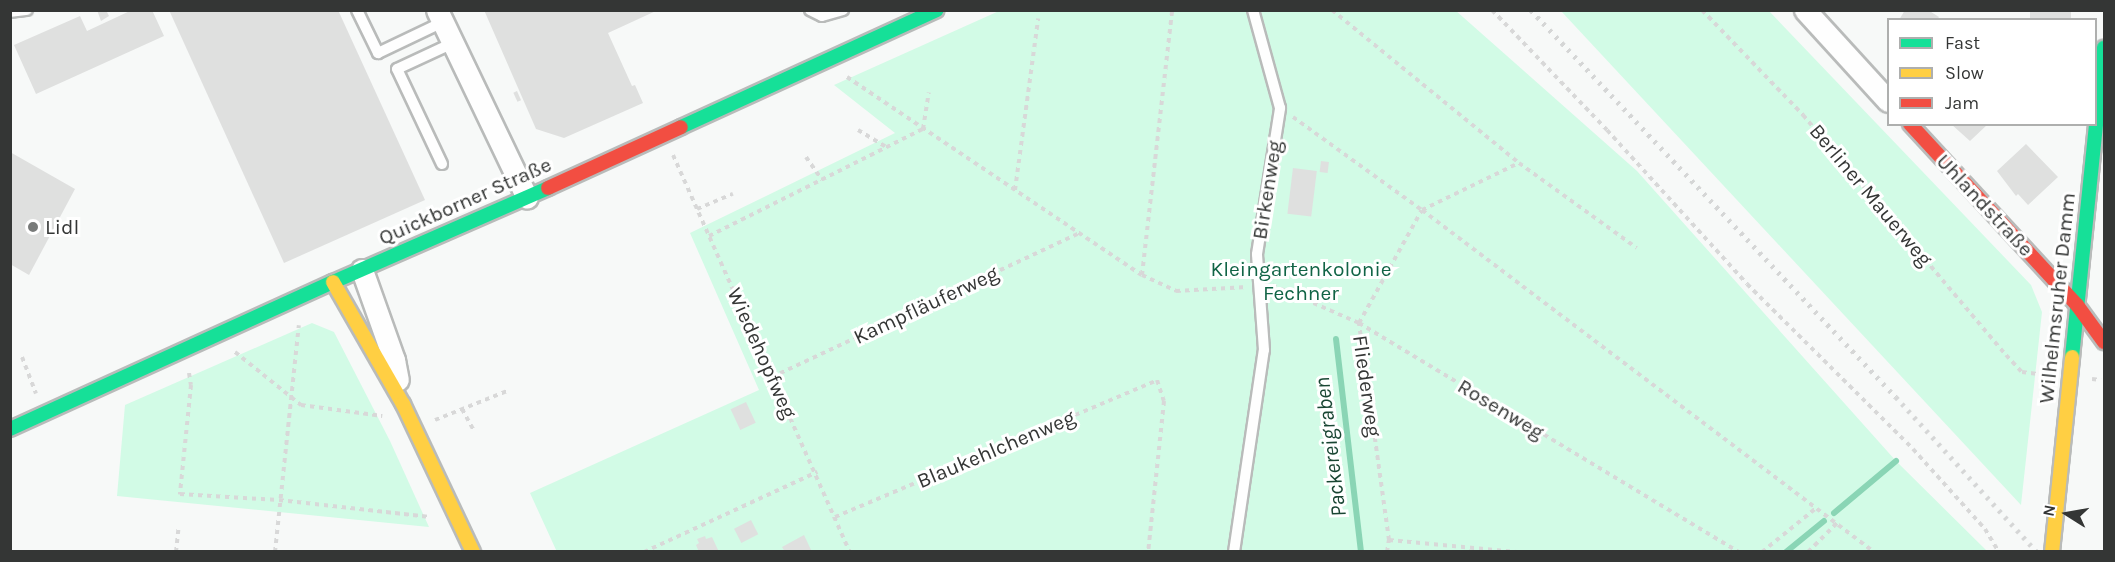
<!DOCTYPE html>
<meta charset="utf-8">
<style>
body{margin:0}
#map{position:relative;width:2115px;height:562px;overflow:hidden;background:#f7f9f8;font-family:Karla,sans-serif}
div>[style]{position:absolute}
.green>*{inset:0;background:#d2fbe6}
.stream>*{height:6px;margin:-3px;padding:0 3px;transform-origin:3px;border-radius:3px;background:#8ad5b5}
.building>*{inset:0;background:#dfe0df;transform-origin:0 0}
.path>*{height:4px;margin-top:-2px;transform-origin:0;background:repeating-linear-gradient(90deg,#d8d8d8 0 4.5px,transparent 0 9px)}
.roads{filter:drop-shadow(2px 0 #b9bbba) drop-shadow(-2px 0 #b9bbba) drop-shadow(0 2px #b9bbba) drop-shadow(0 -2px #b9bbba)}
.lane>*{height:10px;margin:-5px;padding:0 5px;transform-origin:5px;border-radius:5px;background:#fefefe}
.street>*{height:21px;margin:-10.5px;padding:0 10.5px;transform-origin:10.5px;border-radius:10.5px;background:#fefefe}
.fast>*{height:14px;margin:-7px;padding:0 7px;transform-origin:7px;border-radius:7px;background:#16e098}
.slow>*{height:14px;margin:-7px;padding:0 7px;transform-origin:7px;border-radius:7px;background:#ffcf43}
.jam>*{height:14px;margin:-7px;padding:0 7px;transform-origin:7px;border-radius:7px;background:#f24e42}
.rail>*{height:4.5px;margin-top:-2.25px;transform-origin:0;background:repeating-linear-gradient(90deg,#d5d6d6 0 3px,transparent 0 9px)}
.dots>*{width:16px;height:16px;translate:-50% -50%;box-sizing:border-box;border:3px solid #fff;border-radius:50%}
span{translate:-50% -50%;white-space:nowrap;text-align:center;line-height:1.15;-webkit-text-stroke:6px #fff;paint-order:stroke}
.street-label{font-size:21px;color:#343635}
.poi-label{font-size:21px;color:#343635}
.left{translate:0 -50%;text-align:left}
.park-label{font-size:21px;color:#116446}
.water-label{font-size:22px;color:#194633;font-style:italic}
.frame{position:absolute;inset:0;border:12px solid #343635;pointer-events:none}
.legend{position:absolute;left:1887px;top:18px;width:210px;height:108px;box-sizing:border-box;background:#fff;border:2px solid #aeafae;margin:0;padding:8px 10px;list-style:none;font-size:18px;color:#343635}
.legend li{display:flex;align-items:center;gap:12px;height:30px}
.legend b{width:30px;border:2px solid #aeafae}
.north{position:absolute;left:2037px;top:484px;width:60px;height:60px;-webkit-text-stroke:4px #fff;paint-order:stroke;rotate:281deg;font-size:16px;font-weight:700;line-height:24px;text-align:center;color:#343635}
.north::after{content:'';display:block;margin:auto;width:21px;height:27px;background:#343635;clip-path:polygon(50% 0,100% 100%,50% 72%,0 100%)}
</style>
<div id="map">
<div class="green">
<div style="clip-path:polygon(1455px 10px,1637px 171px,1896px 461px,1987px 551px,557px 552px,530px 493px,759px 390px,690px 233px,895px 133px,834px 85px,999px 11px)"></div>
<div style="clip-path:polygon(1561px 11px,1769px 11px,2031px 285px,2042px 312px,2021px 505px)"></div>
<div style="clip-path:polygon(312px 323px,334px 332px,390px 441px,429px 527px,117px 496px,125px 405px)"></div>
</div>
<div class="stream">
<div style="left:1336px;top:339px;width:214px;rotate:83.3deg"></div>
<div style="left:1834px;top:513px;width:81px;rotate:-40deg"></div>
<div style="left:1786px;top:552px;width:49px;rotate:-39.2deg"></div>
</div>
<div class="building">
<div style="clip-path:polygon(97px 10px,106px 10px,109px 16px,101px 21px)"></div>
<div style="clip-path:polygon(132px 10px,152px 10px,164px 36px,36px 94px,14px 45px,80px 16px,87px 31px)"></div>
<div style="clip-path:polygon(169px 10px,338px 10px,425px 200px,284px 263px)"></div>
<div style="clip-path:polygon(484px 10px,658px 10px,608px 33px,632px 86px,635px 85px,643px 103px,564px 138px,536px 129px)"></div>
<div style="clip-path:polygon(1905px 10px,1928px 10px,1939px 17px,1937px 20px,1899px 20px)"></div>
<div style="left:2030px;top:10px;width:41px;height:10px"></div>
<div style="left:517px;top:91px;width:10px;height:4px;rotate:66deg"></div>
<div style="clip-path:polygon(1951px 124px,1988px 124px,1970px 141px)"></div>
<div style="clip-path:polygon(2026px 144px,2058px 177px,2028px 205px,2018px 194px,2016px 196px,1997px 171px)"></div>
<div style="clip-path:polygon(10px 152px,75px 189px,29px 275px,10px 264px)"></div>
<div style="left:1321px;top:161px;width:8px;height:11px;rotate:7deg"></div>
<div style="left:1293px;top:168px;width:24px;height:46px;rotate:7deg"></div>
<div style="left:746px;top:402px;width:23px;height:17px;rotate:65deg"></div>
<div style="left:751px;top:520px;width:16px;height:19px;rotate:63deg"></div>
<div style="clip-path:polygon(804px 535px,812px 552px,785px 552px,782px 547px)"></div>
<div style="clip-path:polygon(705px 536px,706px 539px,712px 537px,719px 552px,699px 552px,696px 545px,699px 543px,697px 539px)"></div>
</div>
<div class="path">
<div style="left:1332px;top:10px;width:242px;rotate:39.3deg"></div>
<div style="left:1519px;top:163px;width:145px;rotate:35.8deg"></div>
<div style="left:1492px;top:10px;width:166px;rotate:46.2deg"></div>
<div style="left:1607px;top:130px;width:208px;rotate:47.7deg"></div>
<div style="left:1747px;top:284px;width:234px;rotate:44.8deg"></div>
<div style="left:1913px;top:449px;width:108px;rotate:48deg"></div>
<div style="left:1985px;top:529px;width:27px;rotate:59deg"></div>
<div style="left:1702px;top:10px;width:146px;rotate:46.1deg"></div>
<div style="left:1803px;top:115px;width:314px;rotate:49.8deg"></div>
<div style="left:2006px;top:355px;width:23px;rotate:47deg"></div>
<div style="left:2022px;top:372px;width:26px;rotate:7deg"></div>
<div style="left:847px;top:77px;width:355px;rotate:33.9deg"></div>
<div style="left:1142px;top:275px;width:38px;rotate:25deg"></div>
<div style="left:1176px;top:291px;width:71px;rotate:-3.2deg"></div>
<div style="left:1293px;top:117px;width:159px;rotate:35.8deg"></div>
<div style="left:1422px;top:210px;width:567px;rotate:37.11deg"></div>
<div style="left:858px;top:130px;width:33px;rotate:31deg"></div>
<div style="left:673px;top:155px;width:435px;rotate:66deg"></div>
<div style="left:806px;top:157px;width:28px;rotate:55deg"></div>
<div style="left:1015px;top:190px;width:173px;rotate:-82.3deg"></div>
<div style="left:697px;top:209px;width:39px;rotate:-23deg"></div>
<div style="left:709px;top:236px;width:239px;rotate:-26.6deg"></div>
<div style="left:923px;top:129px;width:37px;rotate:-81deg"></div>
<div style="left:1142px;top:275px;width:267px;rotate:-83.5deg"></div>
<div style="left:1272px;top:285px;width:95px;rotate:23.6deg"></div>
<div style="left:1359px;top:323px;width:443px;rotate:31.1deg"></div>
<div style="left:235px;top:352px;width:85px;rotate:38.8deg"></div>
<div style="left:301px;top:405px;width:82px;rotate:7.7deg"></div>
<div style="left:22px;top:357px;width:39px;rotate:69deg"></div>
<div style="left:189px;top:373px;width:12px;rotate:81deg"></div>
<div style="left:191px;top:385px;width:110px;rotate:95.8deg"></div>
<div style="left:180px;top:494px;width:99px;rotate:3.5deg"></div>
<div style="left:279px;top:500px;width:152px;rotate:6.4deg"></div>
<div style="left:772px;top:377px;width:339px;rotate:-25.1deg"></div>
<div style="left:2092px;top:379px;width:9px;rotate:6deg"></div>
<div style="left:462px;top:409px;width:25px;rotate:61deg"></div>
<div style="left:435px;top:420px;width:78px;rotate:-21.9deg"></div>
<div style="left:835px;top:517px;width:350px;rotate:-23deg"></div>
<div style="left:1157px;top:380px;width:22px;rotate:72deg"></div>
<div style="left:1164px;top:401px;width:152px;rotate:96deg"></div>
<div style="left:1389px;top:540px;width:128px;rotate:5.4deg"></div>
<div style="left:176px;top:552px;width:27px;rotate:-84deg"></div>
<div style="left:275px;top:552px;width:228px;rotate:-84deg"></div>
<div style="left:644px;top:552px;width:191px;rotate:-24.8deg"></div>
<div style="left:1387px;top:552px;width:12px;rotate:-81deg"></div>
<div style="left:1389px;top:540px;width:219px;rotate:-97.9deg"></div>
<div style="left:1359px;top:323px;width:129px;rotate:-60.9deg"></div>
<div style="left:1422px;top:210px;width:108px;rotate:-25.9deg"></div>
<div style="left:1762px;top:552px;width:68px;rotate:-39.1deg"></div>
<div style="left:1808px;top:552px;width:41px;rotate:-45deg"></div>
</div>
<div class="roads">
<div class="lane">
<div style="left:357px;top:10px;width:48px;rotate:64deg"></div>
<div style="left:378px;top:53px;width:72px;rotate:-25.5deg"></div>
<div style="left:810px;top:10px;width:13px;rotate:27deg"></div>
<div style="left:822px;top:16px;width:22px;rotate:-16deg"></div>
<div style="left:10px;top:12px;width:17px;rotate:-7deg"></div>
<div style="left:442px;top:164px;width:105px;rotate:-115.3deg"></div>
<div style="left:397px;top:69px;width:62px;rotate:-24.9deg"></div>
<div style="left:1234px;top:552px;width:204px;rotate:-81.6deg"></div>
<div style="left:1264px;top:350px;width:96px;rotate:-94.2deg"></div>
<div style="left:1257px;top:254px;width:148px;rotate:-81deg"></div>
<div style="left:1280px;top:108px;width:102px;rotate:-105.4deg"></div>
</div>
<div class="street">
<div style="left:437px;top:10px;width:208px;rotate:64.4deg"></div>
<div style="left:1805px;top:10px;width:123px;rotate:47.6deg"></div>
<div style="left:362px;top:270px;width:96px;rotate:70.4deg"></div>
<div style="left:394px;top:360px;width:20px;rotate:79deg"></div>
</div>
<div class="fast">
<div style="left:681px;top:127px;width:281px;rotate:-24.6deg"></div>
<div style="left:2072px;top:357px;width:311px;rotate:-84.1deg"></div>
<div style="left:10px;top:429px;width:355px;rotate:-24.5deg"></div>
<div style="left:333px;top:282px;width:235px;rotate:-23.6deg"></div>
</div>
<div class="slow">
<div style="left:333px;top:282px;width:141px;rotate:60.2deg"></div>
<div style="left:403px;top:404px;width:164px;rotate:64.7deg"></div>
<div style="left:2052px;top:552px;width:196px;rotate:-84.1deg"></div>
</div>
<div class="jam">
<div style="left:1910px;top:124px;width:246px;rotate:47.3deg"></div>
<div style="left:2077px;top:305px;width:46px;rotate:53.9deg"></div>
<div style="left:548px;top:188px;width:146px;rotate:-24.6deg"></div>
</div>
</div>
<div class="rail">
<div style="left:1531px;top:10px;width:532px;rotate:46.68deg"></div>
<div style="left:1896px;top:397px;width:210px;rotate:47.7deg"></div>
</div>
<div class="dots">
<div style="left:33px;top:227px;background:#787a79"></div>
</div>
<div class="street-label">
<span style="left:1267px;top:190px;rotate:-81deg">Birkenweg</span>
<span style="left:1871px;top:195px;rotate:50deg">Berliner Mauerweg</span>
<span style="left:465px;top:201px;rotate:-24deg">Quickborner Straße</span>
<span style="left:1985px;top:205px;rotate:47deg">Uhlandstraße</span>
<span style="left:2057px;top:298px;rotate:-84deg">Wilhelmsruher Damm</span>
<span style="left:926px;top:305px;rotate:-25deg">Kampfläuferweg</span>
<span style="left:762px;top:353px;rotate:66deg">Wiedehopfweg</span>
<span style="left:1367px;top:386px;rotate:82deg">Fliederweg</span>
<span style="left:1501px;top:409px;rotate:31deg">Rosenweg</span>
<span style="left:996px;top:449px;rotate:-23deg">Blaukehlchenweg</span>
</div>
<div class="poi-label">
<span class="left" style="left:45px;top:227px">Lidl</span>
</div>
<div class="park-label">
<span style="left:1301px;top:281px">Kleingartenkolonie<br>Fechner</span>
</div>
<div class="water-label">
<span style="left:1331px;top:447px;rotate:-97deg">Packereigraben</span>
</div>
<div class="frame"></div>
<ul class="legend">
<li><b style="height:8px;background:#16e098"></b>Fast</li>
<li><b style="height:8px;background:#ffcf43"></b>Slow</li>
<li><b style="height:8px;background:#f24e42"></b>Jam</li>
</ul>
<div class="north">N</div>
</div>
